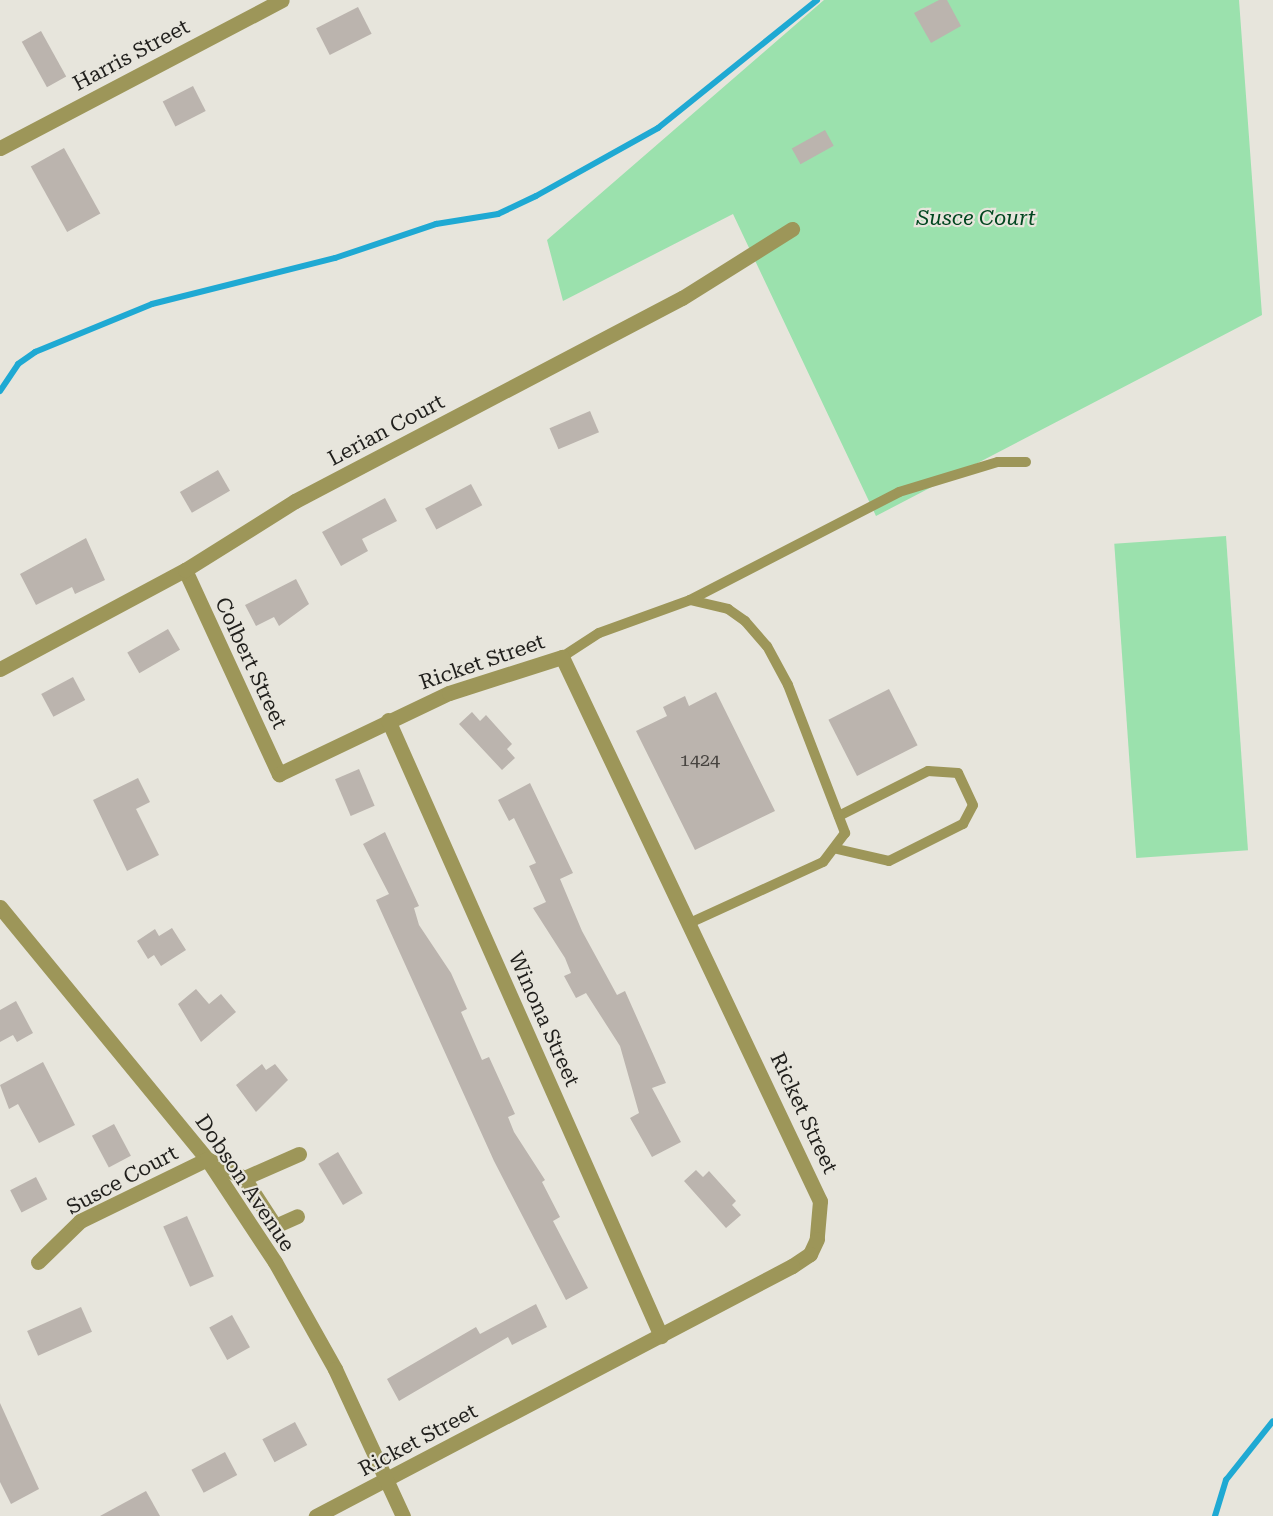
<!DOCTYPE html>
<style>
body{margin:0}
#map{position:relative;width:1273px;height:1516px;overflow:hidden;background:#e7e5dc;font-family:"Roboto Serif",serif}
div>[style]{position:absolute}
.green>*{inset:0;background:#9be1ad;transform-origin:0 0}
.stream>*{height:6px;margin:-3px;padding:0 3px;transform-origin:3px;border-radius:3px;background:#1fa9d3}
.building>*{inset:0;background:#bbb4ae;transform-origin:0 0}
.lane>*{height:10px;margin:-5px;padding:0 5px;transform-origin:5px;border-radius:5px;background:#9d9659}
.street>*{height:15px;margin:-7.5px;padding:0 7.5px;transform-origin:7.5px;border-radius:7.5px;background:#9d9659}
span{translate:-50% -50%;white-space:nowrap;text-align:center;line-height:1.15;-webkit-text-stroke:4.5px #e7e5dc;paint-order:stroke}
.number-label{font-size:18px;color:#474440}
.number-label span{-webkit-text-stroke-width:0}
.street-label{font-size:21px;color:#201f1c}
.park-label{font-size:21px;color:#00461f;font-style:italic}
</style>
<div id="map">
<div class="green">
<div style="clip-path:polygon(824px 0,1239px 0,1262px 315px,876px 516px,733px 214px,563px 301px,547px 240px)"></div>
<div style="left:1226px;top:536px;width:315px;height:112px;rotate:86deg"></div>
</div>
<div class="stream">
<div style="left:0;top:391px;width:32px;rotate:-56deg"></div>
<div style="left:18px;top:364px;width:21px;rotate:-35deg"></div>
<div style="left:35px;top:352px;width:126px;rotate:-22.3deg"></div>
<div style="left:152px;top:304px;width:189px;rotate:-14.1deg"></div>
<div style="left:335px;top:258px;width:107px;rotate:-18.6deg"></div>
<div style="left:436px;top:224px;width:63px;rotate:-9.2deg"></div>
<div style="left:498px;top:214px;width:42px;rotate:-25.3deg"></div>
<div style="left:536px;top:196px;width:140px;rotate:-29.1deg"></div>
<div style="left:658px;top:128px;width:204px;rotate:-38.8deg"></div>
<div style="left:1215px;top:1516px;width:38px;rotate:-73deg"></div>
<div style="left:1226px;top:1480px;width:75px;rotate:-51.5deg"></div>
</div>
<div class="building">
<div style="clip-path:polygon(939px 0,947px 0,961px 26px,931px 43px,914px 13px)"></div>
<div style="left:358px;top:7px;width:30px;height:47px;rotate:63deg"></div>
<div style="left:41px;top:31px;width:52px;height:22px;rotate:61deg"></div>
<div style="left:193px;top:86px;width:28px;height:34px;rotate:63deg"></div>
<div style="left:825px;top:130px;width:18px;height:38px;rotate:61deg"></div>
<div style="left:64px;top:148px;width:75px;height:38px;rotate:61deg"></div>
<div style="left:590px;top:411px;width:23px;height:44px;rotate:67deg"></div>
<div style="left:218px;top:470px;width:24px;height:44px;rotate:60deg"></div>
<div style="left:471px;top:484px;width:24px;height:52px;rotate:62deg"></div>
<div style="clip-path:polygon(385px 498px,397px 521px,362px 539px,368px 551px,341px 566px,322px 532px)"></div>
<div style="clip-path:polygon(86px 538px,105px 580px,75px 594px,72px 587px,36px 605px,20px 574px)"></div>
<div style="clip-path:polygon(296px 579px,309px 604px,279px 626px,274px 617px,256px 626px,245px 605px)"></div>
<div style="left:168px;top:629px;width:24px;height:47px;rotate:60deg"></div>
<div style="left:73px;top:677px;width:26px;height:36px;rotate:62deg"></div>
<div style="left:889px;top:689px;width:63px;height:68px;rotate:63deg"></div>
<div style="clip-path:polygon(716px 692px,775px 811px,695px 850px,636px 731px,667px 716px,663px 707px,685px 696px,689px 706px)"></div>
<div style="clip-path:polygon(472px 712px,480px 721px,486px 715px,512px 744px,507px 749px,515px 758px,502px 770px,459px 724px)"></div>
<div style="left:359px;top:769px;width:40px;height:26px;rotate:67deg"></div>
<div style="clip-path:polygon(138px 778px,150px 802px,136px 809px,159px 855px,127px 871px,93px 800px)"></div>
<div style="clip-path:polygon(530px 783px,573px 873px,560px 879px,582px 931px,617px 995px,625px 991px,666px 1083px,652px 1088px,681px 1142px,652px 1157px,630px 1118px,639px 1113px,620px 1046px,586px 993px,576px 998px,564px 976px,571px 973px,565px 958px,533px 908px,546px 902px,529px 866px,536px 863px,514px 818px,509px 821px,498px 800px)"></div>
<div style="clip-path:polygon(385px 832px,419px 906px,414px 908px,419px 925px,451px 973px,467px 1009px,461px 1012px,482px 1060px,489px 1057px,515px 1114px,508px 1117px,514px 1132px,545px 1180px,542px 1182px,560px 1217px,553px 1221px,588px 1288px,566px 1300px,494px 1161px,376px 900px,389px 894px,363px 844px)"></div>
<div style="clip-path:polygon(172px 928px,186px 950px,161px 966px,154px 955px,148px 959px,137px 941px,155px 929px,159px 936px)"></div>
<div style="clip-path:polygon(196px 989px,209px 1004px,221px 994px,236px 1012px,201px 1042px,178px 1004px)"></div>
<div style="clip-path:polygon(16px 1001px,33px 1033px,17px 1042px,13px 1035px,0 1042px,0 1010px)"></div>
<div style="clip-path:polygon(43px 1062px,75px 1125px,39px 1143px,18px 1104px,9px 1109px,0 1085px)"></div>
<div style="clip-path:polygon(262px 1064px,266px 1070px,275px 1064px,288px 1080px,256px 1112px,236px 1085px)"></div>
<div style="left:114px;top:1124px;width:36px;height:25px;rotate:62deg"></div>
<div style="left:338px;top:1152px;width:48px;height:23px;rotate:59deg"></div>
<div style="clip-path:polygon(696px 1170px,703px 1177px,709px 1171px,736px 1201px,732px 1205px,741px 1215px,726px 1228px,684px 1181px)"></div>
<div style="left:36px;top:1177px;width:25px;height:29px;rotate:63deg"></div>
<div style="left:187px;top:1216px;width:66px;height:26px;rotate:66deg"></div>
<div style="clip-path:polygon(536px 1304px,547px 1327px,512px 1345px,508px 1337px,399px 1401px,387px 1379px,476px 1327px,480px 1334px)"></div>
<div style="left:81px;top:1307px;width:27px;height:59px;rotate:66deg"></div>
<div style="left:232px;top:1315px;width:37px;height:26px;rotate:61deg"></div>
<div style="clip-path:polygon(0 1403px,39px 1489px,11px 1504px,0 1482px)"></div>
<div style="left:295px;top:1422px;width:26px;height:37px;rotate:62deg"></div>
<div style="left:225px;top:1452px;width:26px;height:38px;rotate:62deg"></div>
<div style="clip-path:polygon(146px 1491px,160px 1516px,100px 1516px)"></div>
</div>
<div class="lane">
<div style="left:690px;top:600px;width:235px;rotate:-27.3deg"></div>
<div style="left:899px;top:492px;width:103px;rotate:-16.9deg"></div>
<div style="left:998px;top:462px;width:28px"></div>
<div style="left:562px;top:657px;width:44px;rotate:-33deg"></div>
<div style="left:599px;top:633px;width:97px;rotate:-19.9deg"></div>
<div style="left:690px;top:600px;width:39px;rotate:13deg"></div>
<div style="left:728px;top:609px;width:21px;rotate:35deg"></div>
<div style="left:745px;top:621px;width:33px;rotate:49deg"></div>
<div style="left:767px;top:646px;width:44px;rotate:61.7deg"></div>
<div style="left:788px;top:685px;width:159px;rotate:68.9deg"></div>
<div style="left:845px;top:833px;width:36px;rotate:127deg"></div>
<div style="left:823px;top:862px;width:146px;rotate:155.4deg"></div>
<div style="left:837px;top:849px;width:53px;rotate:13deg"></div>
<div style="left:889px;top:861px;width:83px;rotate:-26.6deg"></div>
<div style="left:963px;top:824px;width:21px;rotate:-62deg"></div>
<div style="left:973px;top:805px;width:35px;rotate:-115deg"></div>
<div style="left:958px;top:773px;width:30px;rotate:-176deg"></div>
<div style="left:928px;top:771px;width:100px;rotate:153.2deg"></div>
</div>
<div class="street">
<div style="left:0;top:148px;width:318px;rotate:-27.7deg"></div>
<div style="left:185px;top:570px;width:225px;rotate:65.3deg"></div>
<div style="left:279px;top:774px;width:188px;rotate:-25.5deg"></div>
<div style="left:449px;top:693px;width:119px;rotate:-17.7deg"></div>
<div style="left:562px;top:657px;width:602px;rotate:64.63deg"></div>
<div style="left:820px;top:1201px;width:38px;rotate:95deg"></div>
<div style="left:817px;top:1239px;width:17px;rotate:115deg"></div>
<div style="left:810px;top:1254px;width:22px;rotate:146deg"></div>
<div style="left:792px;top:1266px;width:538px;rotate:152.29deg"></div>
<div style="left:0;top:669px;width:210px;rotate:-28.2deg"></div>
<div style="left:185px;top:570px;width:130px;rotate:-32.1deg"></div>
<div style="left:295px;top:501px;width:437px;rotate:-27.7deg"></div>
<div style="left:682px;top:298px;width:130px;rotate:-32.1deg"></div>
<div style="left:388px;top:720px;width:674px;rotate:66.1deg"></div>
<div style="left:0;top:907px;width:326px;rotate:50.6deg"></div>
<div style="left:207px;top:1159px;width:123px;rotate:56.6deg"></div>
<div style="left:275px;top:1262px;width:123px;rotate:60.7deg"></div>
<div style="left:335px;top:1369px;width:162px;rotate:65.2deg"></div>
<div style="left:244px;top:1178px;width:57px;rotate:57.1deg"></div>
<div style="left:275px;top:1226px;width:24px;rotate:-24deg"></div>
<div style="left:38px;top:1262px;width:59px;rotate:-44.3deg"></div>
<div style="left:80px;top:1221px;width:141px;rotate:-26deg"></div>
<div style="left:207px;top:1159px;width:42px;rotate:27.2deg"></div>
<div style="left:244px;top:1178px;width:60px;rotate:-23.6deg"></div>
</div>
<div class="number-label">
<span style="left:700px;top:760px">1424</span>
</div>
<div class="street-label">
<span style="left:131px;top:55px;rotate:-28deg">Harris Street</span>
<span style="left:386px;top:430px;rotate:-28deg">Lerian Court</span>
<span style="left:482px;top:662px;rotate:-19deg">Ricket Street</span>
<span style="left:251px;top:663px;rotate:65deg">Colbert Street</span>
<span style="left:544px;top:1019px;rotate:66deg">Winona Street</span>
<span style="left:804px;top:1113px;rotate:65deg">Ricket Street</span>
<span style="left:122px;top:1180px;rotate:-28deg">Susce Court</span>
<span style="left:245px;top:1183px;rotate:56deg">Dobson Avenue</span>
<span style="left:418px;top:1440px;rotate:-28deg">Ricket Street</span>
</div>
<div class="park-label">
<span style="left:976px;top:218px">Susce Court</span>
</div>
</div>
